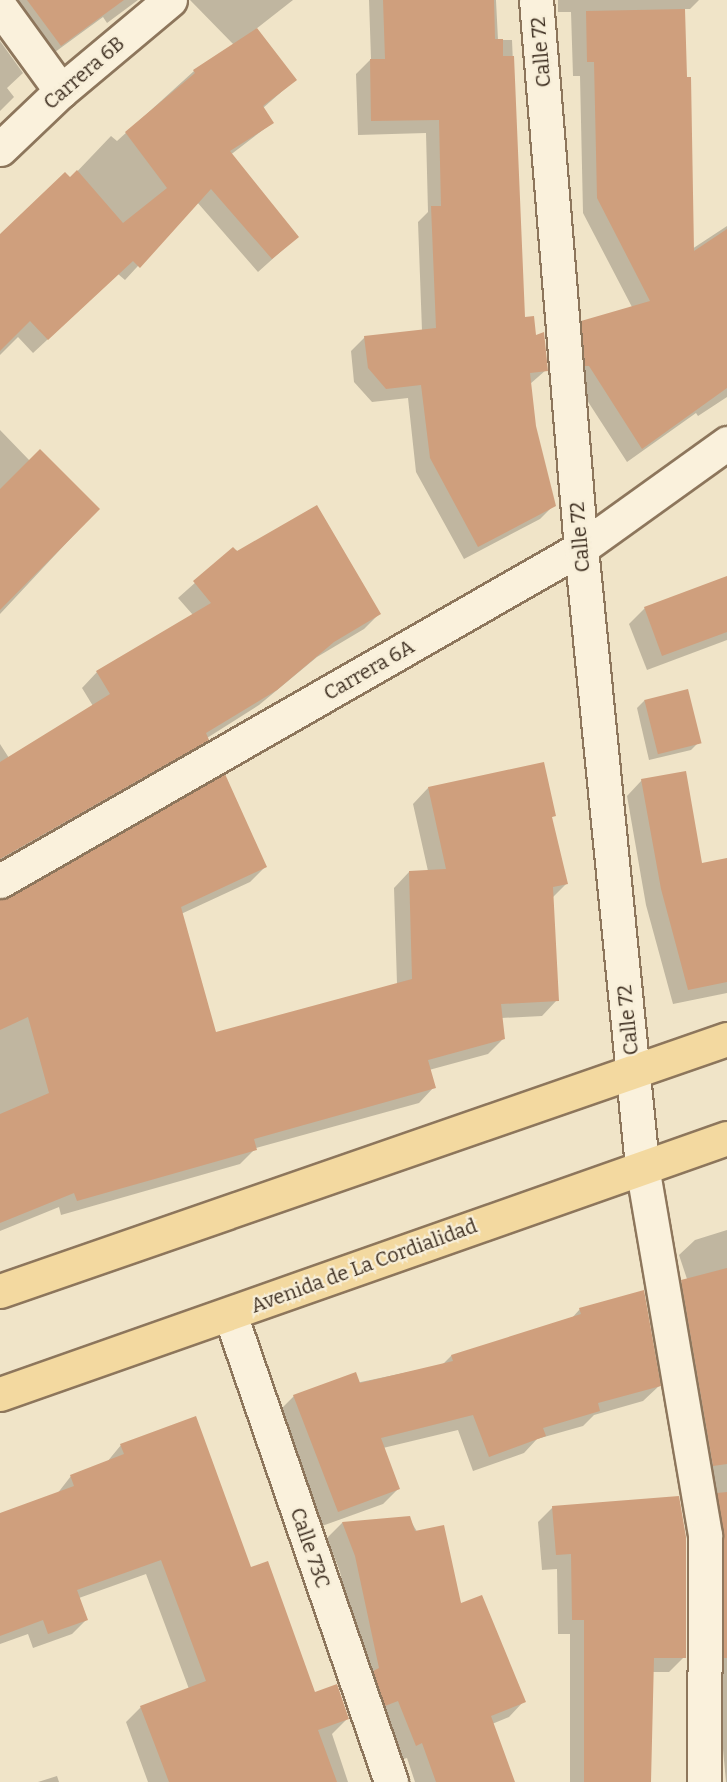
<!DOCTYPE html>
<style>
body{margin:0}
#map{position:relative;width:727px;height:1782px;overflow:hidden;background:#f0e4c8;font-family:Bitter,serif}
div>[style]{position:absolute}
.shadow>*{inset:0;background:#0003}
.building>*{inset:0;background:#cf9f7d;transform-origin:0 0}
.roads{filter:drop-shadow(2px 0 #8d765c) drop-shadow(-2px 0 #8d765c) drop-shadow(0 2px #8d765c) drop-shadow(0 -2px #8d765c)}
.minor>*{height:33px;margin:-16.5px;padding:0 16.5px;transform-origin:16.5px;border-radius:16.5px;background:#faf1dc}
.major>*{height:33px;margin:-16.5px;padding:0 16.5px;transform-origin:16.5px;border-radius:16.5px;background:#f3d9a0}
span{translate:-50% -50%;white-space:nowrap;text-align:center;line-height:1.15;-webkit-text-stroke:4.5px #f7eed8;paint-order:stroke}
.street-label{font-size:20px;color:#3d2e20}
</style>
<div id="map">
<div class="shadow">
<div style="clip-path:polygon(0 0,138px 0,107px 23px,103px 17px,40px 63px)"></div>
<div style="clip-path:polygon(190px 0,293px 0,256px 29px,295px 80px,263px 108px,272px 123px,229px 156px,297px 237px,258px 272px,197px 202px,125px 280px,118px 274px,33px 353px,18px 337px,0 355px,0 236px,70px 179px,111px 136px,117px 141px,194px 71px,234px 45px)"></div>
<div style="clip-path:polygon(369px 0,496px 0,498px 40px,512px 40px,524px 319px,546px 370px,530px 384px,535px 426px,554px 505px,540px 519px,464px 559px,416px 472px,408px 398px,372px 402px,354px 382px,351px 351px,365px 337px,422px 331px,418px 222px,428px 212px,426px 133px,358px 135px,356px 74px,371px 59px)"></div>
<div style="clip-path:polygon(558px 0,699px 0,690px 9px,684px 9px,692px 249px,727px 226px,727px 397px,698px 416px,696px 413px,627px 462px,574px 380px,567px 337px,582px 323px,632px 307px,583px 213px,580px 76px,573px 76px,571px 12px,558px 12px)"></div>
<div style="clip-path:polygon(0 41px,23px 73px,7px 88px,14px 97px,0 111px)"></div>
<div style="clip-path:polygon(0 430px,30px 461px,98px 509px,0 614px)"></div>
<div style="clip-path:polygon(233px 549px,379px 614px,364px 629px,317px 657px,259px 705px,207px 738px,192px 755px,0 865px,0 744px,9px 758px,93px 706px,82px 688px,97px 672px,193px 615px,178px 598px)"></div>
<div style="clip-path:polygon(727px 578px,727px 640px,647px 670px,629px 624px,645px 608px)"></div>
<div style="clip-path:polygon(645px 700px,699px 742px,691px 750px,649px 760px,637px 708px)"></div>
<div style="clip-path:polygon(642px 780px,701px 865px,727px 859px,727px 993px,673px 1004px,646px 905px,627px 796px)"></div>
<div style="clip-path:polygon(428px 788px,554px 815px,551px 818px,567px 883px,552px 898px,557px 1000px,542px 1016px,501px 1018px,504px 1038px,488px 1054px,429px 1070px,434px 1087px,419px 1103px,256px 1148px,240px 1164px,61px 1215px,59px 1207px,0 1231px,0 899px,265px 867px,250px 882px,181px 914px,215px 1034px,397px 984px,394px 888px,409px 872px,428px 871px,413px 804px)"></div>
<div style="clip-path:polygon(727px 1230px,727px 1782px,726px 1782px,723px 1749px,716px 1749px,666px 1297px,687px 1279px,679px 1255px,695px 1240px)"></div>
<div style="clip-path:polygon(580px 1309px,659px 1386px,643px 1401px,594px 1415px,583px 1426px,537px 1439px,524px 1453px,473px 1471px,458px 1430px,383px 1448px,398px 1489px,383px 1504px,322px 1526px,279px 1411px,294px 1396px,442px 1365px,451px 1356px,571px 1319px)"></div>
<div style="clip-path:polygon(121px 1445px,251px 1569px,314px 1694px,348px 1718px,332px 1734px,348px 1782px,148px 1782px,126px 1722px,141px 1707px,189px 1689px,146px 1574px,79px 1598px,87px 1619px,72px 1634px,33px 1648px,28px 1634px,0 1644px,0 1515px,57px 1494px,71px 1476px,107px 1462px)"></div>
<div style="clip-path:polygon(553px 1507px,684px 1657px,669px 1672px,652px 1672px,650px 1782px,570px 1782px,570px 1634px,558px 1634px,557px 1569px,542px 1570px,538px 1522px)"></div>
<div style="clip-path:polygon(409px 1518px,460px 1605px,524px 1701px,509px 1717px,492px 1724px,514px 1782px,415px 1782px,407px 1758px,400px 1760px,364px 1682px,340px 1572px,327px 1538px,342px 1523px)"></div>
<div style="clip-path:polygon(57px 1776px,59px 1782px,38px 1782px)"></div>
</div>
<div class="building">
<div style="clip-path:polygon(27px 0,124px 0,61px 46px)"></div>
<div style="clip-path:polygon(383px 0,494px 0,495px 39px,503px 39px,503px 56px,514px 56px,525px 317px,534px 316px,536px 335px,544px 332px,548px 371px,530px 373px,536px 426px,556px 506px,478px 547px,430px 458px,421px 385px,386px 389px,368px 368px,364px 336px,436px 328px,431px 206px,441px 206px,439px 120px,371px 121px,370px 59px,385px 59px)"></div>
<div style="clip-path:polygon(685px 9px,687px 77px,691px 77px,694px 251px,727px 229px,727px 388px,642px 449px,589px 366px,585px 366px,581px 321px,650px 301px,597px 198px,594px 62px,587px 62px,586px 11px)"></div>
<div style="clip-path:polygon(257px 28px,297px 80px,263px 106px,274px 123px,230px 151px,299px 237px,272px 259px,211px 189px,140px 268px,133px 261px,48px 340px,30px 321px,0 351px,0 234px,65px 172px,70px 177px,77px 170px,123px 223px,167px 188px,125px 132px,195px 73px,193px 70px)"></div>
<div style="clip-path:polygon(40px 449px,100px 509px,0 610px,0 489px)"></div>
<div style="clip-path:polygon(317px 505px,381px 614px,334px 642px,277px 690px,206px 733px,209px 740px,0 859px,0 762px,110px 694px,96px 671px,211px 603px,193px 581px,233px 547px,237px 551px)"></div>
<div style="clip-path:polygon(727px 576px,727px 632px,662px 656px,644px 607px)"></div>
<div style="left:688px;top:689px;width:56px;height:45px;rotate:76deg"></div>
<div style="clip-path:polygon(544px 762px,556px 816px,552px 817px,568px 884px,553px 887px,559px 1001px,501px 1004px,505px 1039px,428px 1060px,436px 1088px,254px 1139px,257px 1150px,77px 1201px,74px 1193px,0 1223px,0 1114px,49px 1093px,28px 1017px,0 1030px,0 900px,225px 774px,267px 867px,181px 907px,216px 1032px,412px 979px,409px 871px,446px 869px,428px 787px)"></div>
<div style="clip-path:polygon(686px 771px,702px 863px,727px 858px,727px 982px,688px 990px,661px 889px,641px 779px)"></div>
<div style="clip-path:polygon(727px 1268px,727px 1464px,713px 1466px,681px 1280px)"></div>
<div style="clip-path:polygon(644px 1290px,661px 1386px,598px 1403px,600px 1411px,543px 1428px,546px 1436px,489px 1457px,473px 1415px,381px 1438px,400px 1489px,338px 1512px,293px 1395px,356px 1372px,360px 1383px,453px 1361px,451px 1355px,581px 1314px,579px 1308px)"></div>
<div style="clip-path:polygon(196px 1416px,251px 1567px,268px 1561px,315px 1692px,337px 1684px,349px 1719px,318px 1730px,337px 1782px,169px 1782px,140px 1706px,206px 1681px,161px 1560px,77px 1590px,88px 1620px,48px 1634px,43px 1620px,0 1636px,0 1513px,74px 1486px,70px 1475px,124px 1454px,120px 1444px)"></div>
<div style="clip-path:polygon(727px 1492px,727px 1658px,723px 1658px,724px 1535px,717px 1493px)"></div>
<div style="clip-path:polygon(679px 1496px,686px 1537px,686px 1658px,654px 1658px,651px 1782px,584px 1782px,584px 1620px,572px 1620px,571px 1554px,556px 1555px,552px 1506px)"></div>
<div style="clip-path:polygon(410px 1516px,415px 1531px,444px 1525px,461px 1603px,482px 1595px,526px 1702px,491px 1716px,515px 1782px,436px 1782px,422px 1743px,416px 1746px,398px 1701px,385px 1706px,373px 1671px,379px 1668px,355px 1556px,342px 1522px)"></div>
</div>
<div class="roads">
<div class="minor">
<div style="left:536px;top:0;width:550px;rotate:85.31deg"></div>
<div style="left:581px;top:548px;width:621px;rotate:84.36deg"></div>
<div style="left:642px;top:1166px;width:374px;rotate:80.3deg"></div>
<div style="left:705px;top:1535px;width:247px;rotate:90.2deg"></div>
<div style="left:0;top:7px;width:104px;rotate:54deg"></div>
<div style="left:0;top:149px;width:84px;rotate:-43.6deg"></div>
<div style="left:61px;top:91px;width:142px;rotate:-39.9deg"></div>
<div style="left:0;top:881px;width:670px;rotate:-29.82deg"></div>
<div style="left:581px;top:548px;width:180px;rotate:-35.7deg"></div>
<div style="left:230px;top:1314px;width:495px;rotate:71deg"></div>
</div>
<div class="major">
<div style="left:0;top:1291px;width:769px;rotate:-19.12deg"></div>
<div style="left:0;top:1394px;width:771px;rotate:-19.4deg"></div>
</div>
</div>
<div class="street-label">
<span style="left:541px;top:52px;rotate:-95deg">Calle 72</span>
<span style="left:84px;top:73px;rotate:-41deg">Carrera 6B</span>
<span style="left:580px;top:537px;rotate:-95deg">Calle 72</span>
<span style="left:369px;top:670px;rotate:-30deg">Carrera 6A</span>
<span style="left:628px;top:1020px;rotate:-96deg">Calle 72</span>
<span style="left:364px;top:1266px;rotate:-20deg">Avenida de La Cordialidad</span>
<span style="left:310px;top:1548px;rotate:71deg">Calle 73C</span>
</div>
</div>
